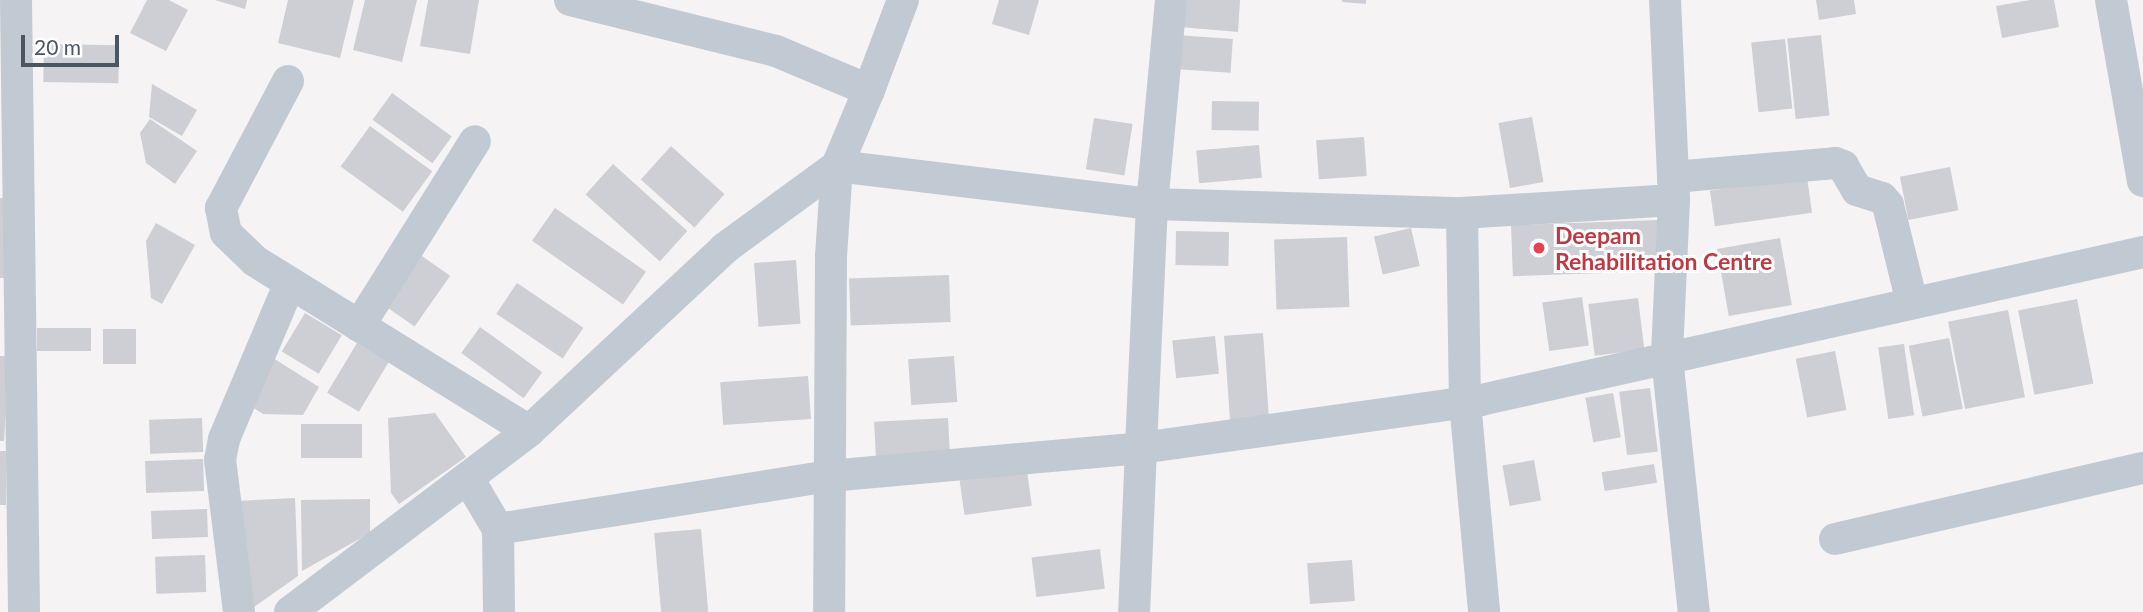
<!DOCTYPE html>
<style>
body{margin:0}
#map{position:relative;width:2143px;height:612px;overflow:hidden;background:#f5f3f3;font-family:Lato,sans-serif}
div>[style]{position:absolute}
.building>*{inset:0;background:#cdcfd5;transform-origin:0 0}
.minor>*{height:32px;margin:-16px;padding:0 16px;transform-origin:16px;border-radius:16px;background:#c1cad2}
.dots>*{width:19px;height:19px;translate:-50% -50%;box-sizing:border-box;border:4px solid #fff;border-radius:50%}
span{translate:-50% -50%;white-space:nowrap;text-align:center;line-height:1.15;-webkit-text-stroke:6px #fff;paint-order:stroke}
.health-label{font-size:23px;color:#be3a42;font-weight:700}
.left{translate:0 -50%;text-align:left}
.scale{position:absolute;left:21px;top:35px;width:98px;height:32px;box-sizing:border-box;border:4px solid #4a5661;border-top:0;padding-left:9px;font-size:21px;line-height:24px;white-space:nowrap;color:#4a5661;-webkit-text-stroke:5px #fff;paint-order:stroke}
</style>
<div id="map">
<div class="building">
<div style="clip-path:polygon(147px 0,169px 0,188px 10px,166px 51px,130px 33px)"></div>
<div style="clip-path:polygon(215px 0,247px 0,245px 9px)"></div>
<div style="clip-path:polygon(288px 0,354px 0,340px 58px,278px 43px)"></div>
<div style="clip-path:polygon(365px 0,417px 0,402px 62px,353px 50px)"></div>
<div style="clip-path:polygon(428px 0,479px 0,470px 54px,420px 46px)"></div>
<div style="clip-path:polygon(999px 0,1039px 0,1029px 35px,992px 24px)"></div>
<div style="clip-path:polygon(1182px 0,1240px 0,1238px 32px,1180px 27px)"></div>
<div style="clip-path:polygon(1342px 0,1366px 0,1366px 4px,1342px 2px)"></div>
<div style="clip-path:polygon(1816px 0,1854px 0,1856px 14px,1819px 20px)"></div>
<div style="clip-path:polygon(2030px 0,2054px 0,2059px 27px,2002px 38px,1996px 6px)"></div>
<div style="left:1177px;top:35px;width:56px;height:34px;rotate:4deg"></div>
<div style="left:1821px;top:35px;width:81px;height:34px;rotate:84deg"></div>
<div style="left:1785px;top:39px;width:70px;height:34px;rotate:84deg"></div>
<div style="left:44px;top:44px;width:75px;height:38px;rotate:1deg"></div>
<div style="clip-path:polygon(152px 84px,197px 110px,182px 136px,149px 117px)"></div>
<div style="left:392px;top:93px;width:74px;height:33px;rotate:36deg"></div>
<div style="left:1212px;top:101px;width:47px;height:29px;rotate:1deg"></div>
<div style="left:1532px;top:117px;width:66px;height:34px;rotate:80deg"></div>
<div style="left:1094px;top:118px;width:39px;height:52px;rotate:9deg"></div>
<div style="clip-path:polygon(150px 119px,197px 151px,175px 184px,146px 163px,140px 133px)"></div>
<div style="left:370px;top:126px;width:77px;height:50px;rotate:36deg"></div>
<div style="left:1364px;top:137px;width:39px;height:48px;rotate:86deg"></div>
<div style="left:1259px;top:145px;width:33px;height:63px;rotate:85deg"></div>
<div style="left:671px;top:146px;width:72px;height:45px;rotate:42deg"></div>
<div style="left:613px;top:164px;width:100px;height:41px;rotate:42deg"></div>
<div style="left:1950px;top:167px;width:44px;height:51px;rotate:79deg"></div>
<div style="left:1807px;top:177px;width:36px;height:98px;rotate:82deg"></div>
<div style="clip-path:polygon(0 198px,6px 198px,4px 278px,0 278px)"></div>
<div style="left:555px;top:208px;width:111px;height:40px;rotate:35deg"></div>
<div style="left:1659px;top:220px;width:51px;height:148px;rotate:88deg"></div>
<div style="clip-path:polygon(156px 223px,195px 245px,162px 304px,151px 298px,146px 241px)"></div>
<div style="left:1411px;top:228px;width:39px;height:38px;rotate:77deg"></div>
<div style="left:1176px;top:231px;width:53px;height:34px;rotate:1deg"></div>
<div style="left:1347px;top:237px;width:70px;height:73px;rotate:88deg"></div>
<div style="left:1780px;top:238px;width:68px;height:64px;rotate:80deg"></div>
<div style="left:419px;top:254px;width:38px;height:62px;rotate:35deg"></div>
<div style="left:796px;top:260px;width:64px;height:42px;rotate:86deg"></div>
<div style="left:949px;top:275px;width:47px;height:100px;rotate:88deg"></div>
<div style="left:517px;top:283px;width:80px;height:37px;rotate:34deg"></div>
<div style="left:1582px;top:297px;width:49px;height:40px;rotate:82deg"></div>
<div style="left:1638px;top:298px;width:52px;height:50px;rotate:83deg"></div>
<div style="left:2077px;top:299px;width:86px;height:60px;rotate:79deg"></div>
<div style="left:2008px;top:310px;width:89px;height:61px;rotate:79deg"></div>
<div style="left:305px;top:313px;width:43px;height:45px;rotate:31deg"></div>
<div style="left:480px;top:327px;width:77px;height:32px;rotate:36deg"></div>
<div style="left:91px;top:328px;width:23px;height:54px;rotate:90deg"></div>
<div style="left:103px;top:329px;width:33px;height:35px"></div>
<div style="left:1263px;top:333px;width:87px;height:39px;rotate:86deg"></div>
<div style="left:1215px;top:336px;width:38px;height:43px;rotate:84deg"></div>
<div style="left:1949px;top:338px;width:72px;height:41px;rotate:79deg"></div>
<div style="left:357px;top:343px;width:37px;height:58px;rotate:31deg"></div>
<div style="left:1904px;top:344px;width:72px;height:26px;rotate:82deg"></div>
<div style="left:1835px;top:351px;width:60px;height:40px;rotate:79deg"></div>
<div style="clip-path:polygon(0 356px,9px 356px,4px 441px,0 441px)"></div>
<div style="left:954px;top:356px;width:46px;height:46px;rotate:86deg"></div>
<div style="clip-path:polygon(273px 358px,319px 387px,303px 415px,263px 414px,246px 403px)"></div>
<div style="left:808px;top:376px;width:43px;height:88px;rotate:86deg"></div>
<div style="left:1650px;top:388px;width:64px;height:31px;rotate:83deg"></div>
<div style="left:1613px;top:393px;width:45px;height:28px;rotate:80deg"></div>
<div style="clip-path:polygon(435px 413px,466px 457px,399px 504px,391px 493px,388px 418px)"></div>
<div style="left:202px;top:418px;width:34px;height:53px;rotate:88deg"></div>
<div style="left:948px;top:418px;width:39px;height:74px;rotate:87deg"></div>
<div style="left:301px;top:424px;width:61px;height:34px"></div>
<div style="left:0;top:451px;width:6px;height:54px"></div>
<div style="left:203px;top:459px;width:32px;height:58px;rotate:88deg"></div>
<div style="left:1534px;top:460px;width:41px;height:32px;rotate:80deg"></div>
<div style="left:1654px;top:464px;width:19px;height:53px;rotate:81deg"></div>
<div style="left:1027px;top:471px;width:35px;height:68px;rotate:82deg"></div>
<div style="clip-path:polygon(295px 498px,298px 576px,247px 612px,237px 501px)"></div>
<div style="clip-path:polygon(370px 499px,370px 533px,302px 571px,301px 500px)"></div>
<div style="left:207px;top:509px;width:28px;height:56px;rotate:88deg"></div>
<div style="left:701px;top:529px;width:83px;height:47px;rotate:85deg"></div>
<div style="left:1100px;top:549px;width:40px;height:69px;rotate:83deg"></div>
<div style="left:205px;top:555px;width:37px;height:50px;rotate:88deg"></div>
<div style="left:1352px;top:560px;width:41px;height:45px;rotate:86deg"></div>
</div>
<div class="minor">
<div style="left:16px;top:0;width:612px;rotate:89.25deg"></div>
<div style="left:570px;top:0;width:212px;rotate:13.9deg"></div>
<div style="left:776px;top:51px;width:101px;rotate:22.8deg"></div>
<div style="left:869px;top:90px;width:82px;rotate:112.8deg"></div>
<div style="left:837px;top:166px;width:90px;rotate:93.8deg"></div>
<div style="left:831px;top:256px;width:356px;rotate:90.3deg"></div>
<div style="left:1171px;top:0;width:205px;rotate:95.3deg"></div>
<div style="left:1152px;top:204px;width:244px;rotate:92.6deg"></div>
<div style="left:1141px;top:448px;width:343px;rotate:-8deg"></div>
<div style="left:1481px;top:400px;width:678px;rotate:-12.6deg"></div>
<div style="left:1665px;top:0;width:200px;rotate:87.4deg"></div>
<div style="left:1674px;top:200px;width:157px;rotate:92.6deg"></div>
<div style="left:1667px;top:357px;width:256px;rotate:84deg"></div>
<div style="left:2111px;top:0;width:184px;rotate:80deg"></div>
<div style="left:288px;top:81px;width:144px;rotate:117.8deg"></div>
<div style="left:221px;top:208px;width:25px;rotate:79deg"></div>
<div style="left:226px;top:233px;width:40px;rotate:44deg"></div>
<div style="left:255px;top:261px;width:322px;rotate:31.8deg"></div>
<div style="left:869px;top:90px;width:96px;rotate:-69.3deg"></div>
<div style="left:1673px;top:177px;width:163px;rotate:-4.9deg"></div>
<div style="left:1835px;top:163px;width:9px;rotate:21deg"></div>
<div style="left:1843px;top:166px;width:28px;rotate:60deg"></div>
<div style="left:1857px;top:190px;width:26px;rotate:18deg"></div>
<div style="left:1882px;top:198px;width:9px;rotate:49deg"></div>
<div style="left:1888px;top:205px;width:101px;rotate:76.2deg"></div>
<div style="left:1462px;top:213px;width:189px;rotate:89.1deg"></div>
<div style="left:1465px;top:402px;width:211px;rotate:84.8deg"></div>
<div style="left:359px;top:326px;width:218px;rotate:-57.9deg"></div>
<div style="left:469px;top:480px;width:57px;rotate:59.4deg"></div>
<div style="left:498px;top:529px;width:83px;rotate:89.3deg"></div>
<div style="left:498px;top:529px;width:335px;rotate:-9.1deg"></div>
<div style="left:829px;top:476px;width:313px;rotate:-5.1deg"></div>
<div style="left:1141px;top:448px;width:164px;rotate:92.4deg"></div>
<div style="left:1835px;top:539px;width:316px;rotate:-13deg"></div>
<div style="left:239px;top:612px;width:153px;rotate:-97.1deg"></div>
<div style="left:220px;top:460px;width:21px;rotate:-79deg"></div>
<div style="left:224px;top:439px;width:169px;rotate:-67.1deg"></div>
<div style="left:290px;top:612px;width:300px;rotate:-37.1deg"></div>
<div style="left:529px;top:431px;width:268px;rotate:-43deg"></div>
<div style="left:725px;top:248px;width:139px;rotate:-36.2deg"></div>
<div style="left:837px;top:166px;width:317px;rotate:6.9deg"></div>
<div style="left:1152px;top:204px;width:310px;rotate:1.7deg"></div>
<div style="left:1462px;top:213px;width:212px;rotate:-3.5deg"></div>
</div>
<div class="dots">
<div style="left:1539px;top:248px;background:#e0444e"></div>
</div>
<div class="health-label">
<span class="left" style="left:1555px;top:248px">Deepam<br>Rehabilitation Centre</span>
</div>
<div class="scale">20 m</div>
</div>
